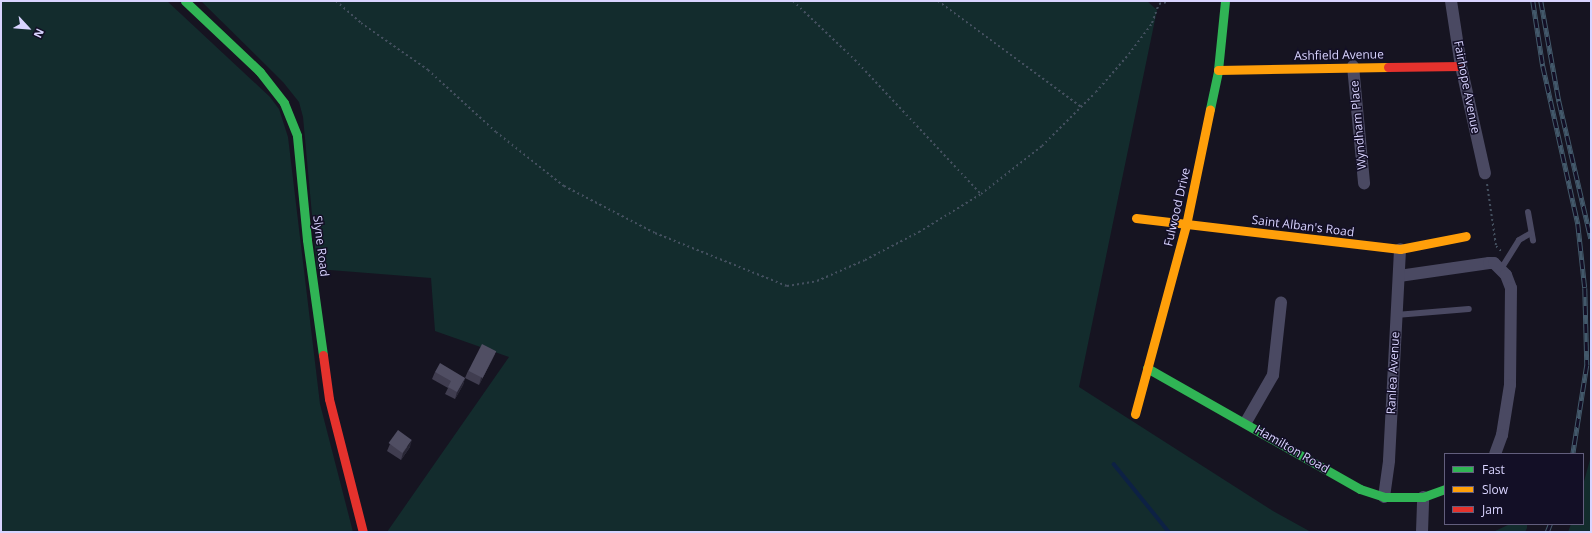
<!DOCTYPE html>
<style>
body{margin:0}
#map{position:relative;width:1592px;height:533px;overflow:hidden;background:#161421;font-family:"Open Sans",sans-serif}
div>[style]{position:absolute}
.green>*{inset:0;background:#132c2d}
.stream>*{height:3.5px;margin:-1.75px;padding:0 1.75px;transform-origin:1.75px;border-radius:1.75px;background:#0d2144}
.path>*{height:2px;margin-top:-1px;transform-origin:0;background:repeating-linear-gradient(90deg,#44505f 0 2px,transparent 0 5px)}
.lane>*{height:6px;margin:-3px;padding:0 3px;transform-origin:3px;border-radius:3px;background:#4a4962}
.street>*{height:12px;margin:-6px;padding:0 6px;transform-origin:6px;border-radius:6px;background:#4a4962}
.fast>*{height:9px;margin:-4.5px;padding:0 4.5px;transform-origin:4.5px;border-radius:4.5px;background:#30b455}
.slow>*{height:9px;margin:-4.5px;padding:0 4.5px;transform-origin:4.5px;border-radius:4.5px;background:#ff9f0a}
.jam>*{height:9px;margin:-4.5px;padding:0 4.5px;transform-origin:4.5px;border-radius:4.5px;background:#e5322d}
.rail>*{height:4.5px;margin-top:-2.25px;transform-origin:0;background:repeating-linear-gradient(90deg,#130f26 0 9px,#43596b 0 18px);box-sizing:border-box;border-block:1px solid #43596b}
.wall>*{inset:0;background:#403d50}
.shaded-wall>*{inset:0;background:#282635}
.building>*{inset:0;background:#504e63;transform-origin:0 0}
span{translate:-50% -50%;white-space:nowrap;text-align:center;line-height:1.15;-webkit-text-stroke:3px #130f26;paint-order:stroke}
.street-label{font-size:12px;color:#d9d4ff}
.frame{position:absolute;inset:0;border:2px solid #d9d4ff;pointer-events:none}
.legend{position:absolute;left:1444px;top:453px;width:140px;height:72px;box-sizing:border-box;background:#130f26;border:1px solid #625e7d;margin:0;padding:5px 7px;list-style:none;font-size:12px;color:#d9d4ff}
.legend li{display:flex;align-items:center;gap:8px;height:20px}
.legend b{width:20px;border:1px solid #625e7d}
.north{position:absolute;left:8px;top:8px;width:40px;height:40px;-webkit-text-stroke:3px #130f26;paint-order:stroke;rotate:116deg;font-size:11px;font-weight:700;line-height:16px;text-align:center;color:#d9d4ff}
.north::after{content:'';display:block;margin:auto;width:14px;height:18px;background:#d9d4ff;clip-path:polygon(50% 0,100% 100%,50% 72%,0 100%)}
</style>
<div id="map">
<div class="green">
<div style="clip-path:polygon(1px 1px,167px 1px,270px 97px,279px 109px,288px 137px,320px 404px,353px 532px,1px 532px)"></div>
<div style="clip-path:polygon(201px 1px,1147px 1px,1157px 10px,1079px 387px,1273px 511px,1311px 532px,387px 532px,509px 357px,435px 331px,431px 278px,317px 269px,303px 117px,299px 102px,283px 82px)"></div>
<div style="clip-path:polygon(1591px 456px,1591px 532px,1568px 532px,1571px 524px,1583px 524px,1583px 485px)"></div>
<div style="clip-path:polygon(1510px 524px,1527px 524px,1527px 528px,1525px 532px,1493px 532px)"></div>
</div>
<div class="stream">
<div style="left:1114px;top:464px;width:87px;rotate:51deg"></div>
</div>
<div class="path">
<div style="left:336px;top:1px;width:33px;rotate:41deg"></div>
<div style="left:361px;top:23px;width:82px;rotate:35deg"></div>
<div style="left:428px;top:70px;width:92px;rotate:42.4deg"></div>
<div style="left:496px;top:132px;width:87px;rotate:38.5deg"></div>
<div style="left:564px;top:186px;width:102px;rotate:27.3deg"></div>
<div style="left:655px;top:233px;width:142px;rotate:21.9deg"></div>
<div style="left:787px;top:286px;width:30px;rotate:-9deg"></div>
<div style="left:817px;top:281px;width:52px;rotate:-23.6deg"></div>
<div style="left:865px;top:260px;width:61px;rotate:-27.4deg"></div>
<div style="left:919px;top:232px;width:73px;rotate:-31.5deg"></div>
<div style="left:981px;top:194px;width:78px;rotate:-38.2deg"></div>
<div style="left:1042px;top:146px;width:76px;rotate:-45deg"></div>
<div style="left:1096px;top:92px;width:50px;rotate:-49deg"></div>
<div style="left:1129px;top:54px;width:39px;rotate:-53deg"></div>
<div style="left:1152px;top:23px;width:20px;rotate:-70deg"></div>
<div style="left:1159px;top:4px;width:8px;rotate:-14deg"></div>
<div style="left:793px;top:1px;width:86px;rotate:43.6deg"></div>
<div style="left:855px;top:60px;width:184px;rotate:46.8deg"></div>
<div style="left:938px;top:1px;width:178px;rotate:36.5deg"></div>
<div style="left:1166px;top:1px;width:4px"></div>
<div style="left:1487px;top:184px;width:63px;rotate:81.7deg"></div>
<div style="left:1496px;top:246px;width:8px;rotate:45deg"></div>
</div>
<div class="lane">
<div style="left:1528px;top:212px;width:29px;rotate:80deg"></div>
<div style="left:1501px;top:269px;width:34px;rotate:-58deg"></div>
<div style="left:1519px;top:240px;width:14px;rotate:-30deg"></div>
<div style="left:1396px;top:315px;width:73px;rotate:-4.7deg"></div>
</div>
<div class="street">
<div style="left:1451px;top:1px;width:66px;rotate:81.3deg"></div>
<div style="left:1461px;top:66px;width:110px;rotate:77.4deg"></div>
<div style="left:1353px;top:66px;width:118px;rotate:84.6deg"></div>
<div style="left:1399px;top:276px;width:91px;rotate:-8.2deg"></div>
<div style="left:1489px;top:263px;width:5px"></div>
<div style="left:1494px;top:263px;width:17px;rotate:45deg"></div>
<div style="left:1506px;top:275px;width:14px;rotate:69deg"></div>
<div style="left:1511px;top:288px;width:97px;rotate:90.6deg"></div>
<div style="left:1510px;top:385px;width:51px;rotate:99.1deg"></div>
<div style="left:1502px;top:435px;width:20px;rotate:110deg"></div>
<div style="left:1246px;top:422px;width:54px;rotate:-60.1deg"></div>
<div style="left:1273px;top:375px;width:73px;rotate:-83.7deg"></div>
<div style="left:1384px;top:497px;width:37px;rotate:-82deg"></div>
<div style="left:1389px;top:460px;width:211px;rotate:-87deg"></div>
<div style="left:1422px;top:532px;width:35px;rotate:-88deg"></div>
</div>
<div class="fast">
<div style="left:185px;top:1px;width:103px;rotate:43.4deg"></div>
<div style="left:260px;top:72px;width:39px;rotate:52deg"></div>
<div style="left:284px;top:103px;width:35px;rotate:68deg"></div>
<div style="left:297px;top:136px;width:104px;rotate:84.5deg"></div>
<div style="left:307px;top:240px;width:116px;rotate:82.1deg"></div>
<div style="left:1210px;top:109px;width:40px;rotate:-78deg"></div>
<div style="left:1218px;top:70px;width:69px;rotate:-84.2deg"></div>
<div style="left:1147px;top:368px;width:245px;rotate:29.6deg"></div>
<div style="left:1360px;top:489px;width:25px;rotate:18deg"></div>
<div style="left:1384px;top:497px;width:39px"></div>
<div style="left:1423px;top:497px;width:23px;rotate:-20deg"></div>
</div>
<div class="slow">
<div style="left:1218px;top:70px;width:170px;rotate:-1deg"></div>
<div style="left:1136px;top:218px;width:266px;rotate:6.7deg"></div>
<div style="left:1400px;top:249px;width:67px;rotate:-11.1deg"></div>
<div style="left:1135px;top:414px;width:196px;rotate:-74.9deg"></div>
<div style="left:1186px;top:225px;width:118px;rotate:-78.3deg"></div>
</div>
<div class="jam">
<div style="left:1388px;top:67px;width:73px;rotate:-0.8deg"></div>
<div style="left:323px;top:355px;width:44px;rotate:82.2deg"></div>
<div style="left:329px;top:399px;width:137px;rotate:75.7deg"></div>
</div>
<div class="rail">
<div style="left:1533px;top:1px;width:66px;rotate:81.3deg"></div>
<div style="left:1543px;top:66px;width:162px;rotate:77.5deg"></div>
<div style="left:1578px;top:224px;width:64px;rotate:83.8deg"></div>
<div style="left:1585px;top:288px;width:77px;rotate:88.5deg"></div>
<div style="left:1587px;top:365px;width:90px;rotate:98.9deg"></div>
<div style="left:1541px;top:1px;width:102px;rotate:79.8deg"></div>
<div style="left:1559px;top:101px;width:141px;rotate:76.9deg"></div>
<div style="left:1547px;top:532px;width:9px;rotate:-69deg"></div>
</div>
<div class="wall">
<div style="clip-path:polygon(496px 351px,493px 358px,479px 385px,465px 378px,463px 385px,455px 399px,445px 394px,448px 388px,432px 379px,435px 372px,465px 378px,468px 371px)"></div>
<div style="clip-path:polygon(390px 444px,410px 447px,401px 460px,387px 451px)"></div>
</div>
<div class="shaded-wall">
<div style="clip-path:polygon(496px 351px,493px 358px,479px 385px,481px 378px)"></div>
<div style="clip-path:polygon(465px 378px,463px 385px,455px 399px,457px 392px)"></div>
<div style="clip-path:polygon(412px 440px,410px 447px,401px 460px,403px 453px)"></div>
</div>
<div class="building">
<div style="left:482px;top:344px;width:16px;height:30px;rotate:27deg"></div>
<div style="clip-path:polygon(440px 363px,465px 378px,457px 392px,448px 387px,451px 381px,435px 372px)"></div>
<div style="left:398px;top:430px;width:17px;height:16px;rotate:36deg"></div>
</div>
<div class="street-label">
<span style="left:1339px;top:55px;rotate:-1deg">Ashfield Avenue</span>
<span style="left:1467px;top:87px;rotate:79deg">Fairhope Avenue</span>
<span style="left:1358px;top:125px;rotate:-95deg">Wyndham Place</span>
<span style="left:1177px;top:207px;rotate:-77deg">Fulwood Drive</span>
<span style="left:1303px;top:226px;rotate:7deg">Saint Alban's Road</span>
<span style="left:321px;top:246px;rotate:83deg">Slyne Road</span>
<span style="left:1393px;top:373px;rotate:-87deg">Ranlea Avenue</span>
<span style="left:1292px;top:449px;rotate:30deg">Hamilton Road</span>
</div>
<div class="frame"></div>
<ul class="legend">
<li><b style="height:5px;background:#30b455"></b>Fast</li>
<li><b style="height:5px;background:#ff9f0a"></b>Slow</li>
<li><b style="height:5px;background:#e5322d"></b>Jam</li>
</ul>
<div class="north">N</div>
</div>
